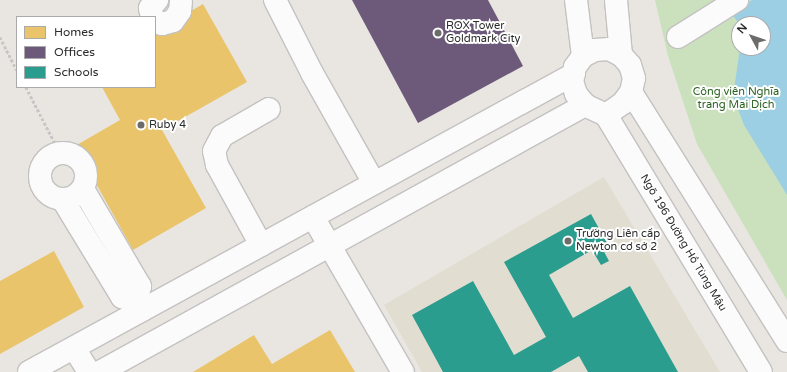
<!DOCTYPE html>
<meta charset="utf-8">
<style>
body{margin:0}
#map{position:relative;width:787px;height:372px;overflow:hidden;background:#e9e6e2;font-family:"Varela Round",sans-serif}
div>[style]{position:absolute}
.education>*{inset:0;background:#e2ddd1}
.green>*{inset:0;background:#cbe1be}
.water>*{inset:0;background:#9ccfe3}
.homes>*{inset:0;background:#e9c46a}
.offices>*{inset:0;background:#6d597a}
.schools>*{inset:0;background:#2a9d8f}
.path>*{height:2.5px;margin-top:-1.25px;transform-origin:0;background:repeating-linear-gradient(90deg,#c6c6c6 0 3px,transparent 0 5px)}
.roads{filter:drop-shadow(1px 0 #c3c2c1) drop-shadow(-1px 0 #c3c2c1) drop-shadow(0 1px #c3c2c1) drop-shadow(0 -1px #c3c2c1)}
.minor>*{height:22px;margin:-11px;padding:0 11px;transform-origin:11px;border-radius:11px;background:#fcfbfb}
.minor>.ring{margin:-11px;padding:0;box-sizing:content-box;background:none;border:22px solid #fcfbfb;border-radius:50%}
.dots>*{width:11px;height:11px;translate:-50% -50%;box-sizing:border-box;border:2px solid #fff;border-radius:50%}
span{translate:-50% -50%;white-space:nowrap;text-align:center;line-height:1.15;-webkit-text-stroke:4px #fff;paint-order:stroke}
.poi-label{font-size:11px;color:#2b2b2b}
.left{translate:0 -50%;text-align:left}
.park-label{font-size:11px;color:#2c6221}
.street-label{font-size:11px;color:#2b2b2b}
.legend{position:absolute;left:16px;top:16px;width:140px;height:72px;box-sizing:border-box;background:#fff;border:1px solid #aaa;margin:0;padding:5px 7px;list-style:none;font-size:12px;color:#2b2b2b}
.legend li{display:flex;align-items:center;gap:8px;height:20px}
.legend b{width:20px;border:1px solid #aaa}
.north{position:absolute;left:731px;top:16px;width:40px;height:40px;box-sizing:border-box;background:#fff;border:1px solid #aaa;border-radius:50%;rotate:310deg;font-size:11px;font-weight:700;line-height:16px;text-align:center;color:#2b2b2b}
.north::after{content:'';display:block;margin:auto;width:14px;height:18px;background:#6e6c6b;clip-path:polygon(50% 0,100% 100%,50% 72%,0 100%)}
</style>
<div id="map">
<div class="education">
<div style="clip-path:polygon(604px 177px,720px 372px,422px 372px,384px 305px)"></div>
</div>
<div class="green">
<div style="clip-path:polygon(evenodd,655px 0,787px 0,787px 300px,697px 144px,668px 56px,655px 0,739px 24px,763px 24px,763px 48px,739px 48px,739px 24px)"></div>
</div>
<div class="water">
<div style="clip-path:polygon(752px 0,787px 0,787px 195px,744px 125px,733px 96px,740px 48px,763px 48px,763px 24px,740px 24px,730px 13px)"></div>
</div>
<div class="homes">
<div style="clip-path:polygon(203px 4px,247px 82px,162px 130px,206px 208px,133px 250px,75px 146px,120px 120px,102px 87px,155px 87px,155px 32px)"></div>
<div style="clip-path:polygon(54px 251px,84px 307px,0 354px,0 281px)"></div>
<div style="clip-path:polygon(330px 330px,355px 372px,193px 372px,254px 335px,272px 364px)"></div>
</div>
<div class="offices">
<div style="clip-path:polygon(352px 0,488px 0,523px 66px,418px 123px)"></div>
</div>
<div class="schools">
<div style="clip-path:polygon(591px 214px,607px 243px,601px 246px,609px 261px,601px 265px,592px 250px,549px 275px,573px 318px,630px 286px,678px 372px,588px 372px,579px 356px,551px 372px,443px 372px,412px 315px,473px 281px,514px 355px,546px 337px,504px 262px)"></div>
</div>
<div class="path">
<div style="left:0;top:37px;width:37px;rotate:63deg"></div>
<div style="left:26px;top:87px;width:74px;rotate:62.7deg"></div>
</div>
<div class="roads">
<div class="minor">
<div style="left:275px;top:0;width:82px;rotate:63.1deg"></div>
<div style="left:312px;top:73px;width:126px;rotate:60.6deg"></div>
<div style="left:576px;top:0;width:56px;rotate:82.9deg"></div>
<div style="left:616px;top:0;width:55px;rotate:84.8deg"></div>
<div style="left:152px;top:17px;width:9px;rotate:-103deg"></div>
<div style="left:150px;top:8px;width:11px;rotate:-49deg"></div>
<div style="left:155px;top:20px;width:8px;rotate:30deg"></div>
<div style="left:162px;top:24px;width:11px;rotate:-15deg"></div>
<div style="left:173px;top:21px;width:12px;rotate:-55deg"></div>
<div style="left:180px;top:11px;width:9px;rotate:-84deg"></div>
<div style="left:678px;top:37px;width:70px;rotate:-32.1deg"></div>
<div style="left:609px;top:49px;width:13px;rotate:27deg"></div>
<div style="left:621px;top:55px;width:13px;rotate:48deg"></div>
<div style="left:630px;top:65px;width:14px;rotate:73deg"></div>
<div style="left:634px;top:78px;width:14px;rotate:102deg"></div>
<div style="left:631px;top:92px;width:14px;rotate:126deg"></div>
<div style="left:623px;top:103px;width:21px;rotate:145deg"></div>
<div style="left:606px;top:115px;width:23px;rotate:-155deg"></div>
<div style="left:585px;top:105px;width:14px;rotate:-129deg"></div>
<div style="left:576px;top:94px;width:14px;rotate:-107deg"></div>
<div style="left:572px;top:81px;width:14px;rotate:-78deg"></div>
<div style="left:575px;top:67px;width:14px;rotate:-54deg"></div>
<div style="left:583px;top:56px;width:13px;rotate:-27deg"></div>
<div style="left:595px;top:50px;width:14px;rotate:-4deg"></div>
<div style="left:631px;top:92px;width:294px;rotate:57.9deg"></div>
<div style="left:606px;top:115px;width:300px;rotate:58.9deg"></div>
<div class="ring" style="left:40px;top:153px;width:24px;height:24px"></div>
<div style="left:83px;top:189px;width:113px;rotate:59.6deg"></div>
<div style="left:140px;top:286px;width:16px;rotate:105deg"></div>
<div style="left:136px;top:301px;width:11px;rotate:63deg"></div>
<div style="left:63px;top:200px;width:114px;rotate:58.7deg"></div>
<div style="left:122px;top:297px;width:15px;rotate:16deg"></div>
<div style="left:313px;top:217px;width:179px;rotate:59.9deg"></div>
<div style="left:261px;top:245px;width:91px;rotate:-118.8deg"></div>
<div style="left:217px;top:165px;width:14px;rotate:-102deg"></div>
<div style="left:214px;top:151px;width:17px;rotate:-62deg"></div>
<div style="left:222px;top:136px;width:54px;rotate:-29.9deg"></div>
<div style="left:74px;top:348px;width:28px;rotate:58deg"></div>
<div style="left:29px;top:372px;width:621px;rotate:-28.67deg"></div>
<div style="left:100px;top:372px;width:554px;rotate:-28.83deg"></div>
</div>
</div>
<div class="dots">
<div style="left:438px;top:33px;background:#6e6c6b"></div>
<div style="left:141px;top:125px;background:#6e6c6b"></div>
<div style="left:568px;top:241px;background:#6e6c6b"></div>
</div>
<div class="poi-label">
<span class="left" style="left:446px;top:33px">ROX Tower<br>Goldmark City</span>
<span class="left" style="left:149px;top:125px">Ruby 4</span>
<span class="left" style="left:576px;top:241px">Trường Liên cấp<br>Newton cơ sở 2</span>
</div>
<div class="park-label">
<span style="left:736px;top:99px">Công viên Nghĩa<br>trang Mai Dịch</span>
</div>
<div class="street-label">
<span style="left:683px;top:243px;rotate:59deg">Ngõ 196 Đường Hồ Tùng Mậu</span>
</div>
<ul class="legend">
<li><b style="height:11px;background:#e9c46a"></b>Homes</li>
<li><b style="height:11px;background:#6d597a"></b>Offices</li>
<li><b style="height:11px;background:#2a9d8f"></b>Schools</li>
</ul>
<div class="north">N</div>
</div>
